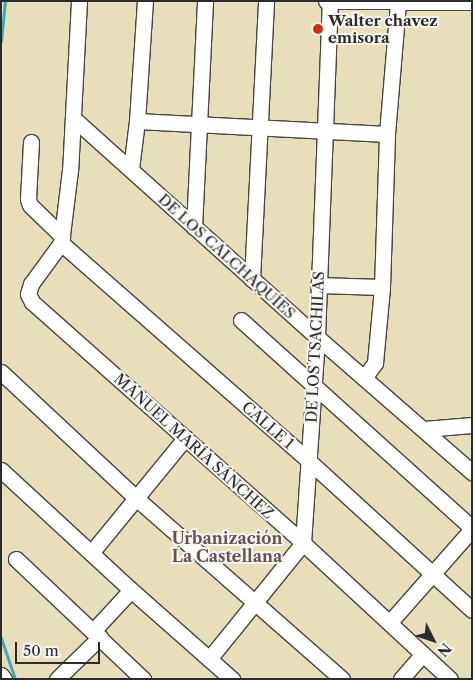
<!DOCTYPE html>
<meta charset="utf-8">
<style>
body{margin:0}
#map{position:relative;width:473px;height:680px;overflow:hidden;background:#e8dfba;font-family:"Libre Caslon Text",serif}
div>[style]{position:absolute}
.stream>*{height:3px;margin:-1.5px;padding:0 1.5px;transform-origin:1.5px;border-radius:1.5px;background:#3aacb2}
.roads{filter:drop-shadow(1px 0 #474640) drop-shadow(-1px 0 #474640) drop-shadow(0 1px #474640) drop-shadow(0 -1px #474640)}
.minor>*{height:15px;margin:-7.5px;padding:0 7.5px;transform-origin:7.5px;border-radius:7.5px;background:#fff}
.dots>*{width:14px;height:14px;translate:-50% -50%;box-sizing:border-box;border:2px solid #f6f6f2;border-radius:50%}
span{translate:-50% -50%;white-space:nowrap;text-align:center;line-height:1.15;-webkit-text-stroke:4px #f6f6f2;paint-order:stroke}
.poi-label{font-size:15px;color:#2b2b2b;font-weight:700}
.left{translate:0 -50%;text-align:left}
.street-label{font-size:15px;color:#2b2b2b}
.neighbourhood-label{font-size:16px;color:#66514e;font-weight:700}
.frame{position:absolute;inset:0;border:2px solid #2b2b2b;pointer-events:none}
.north{position:absolute;left:408px;top:615px;width:50px;height:50px;-webkit-text-stroke:4px #f6f6f2;paint-order:stroke;rotate:131deg;font-size:14px;font-weight:700;line-height:20px;text-align:center;color:#2b2b2b}
.north::after{content:'';display:block;margin:auto;width:18px;height:22px;background:#2b2b2b;clip-path:polygon(50% 0,100% 100%,50% 72%,0 100%)}
.scale{position:absolute;left:15px;top:642px;width:85px;height:22px;box-sizing:border-box;border:2px solid #2b2b2b;border-top:0;padding-left:6px;font-size:15px;line-height:18px;white-space:nowrap;color:#2b2b2b;-webkit-text-stroke:4px #f6f6f2;paint-order:stroke}
</style>
<div id="map">
<div class="stream">
<div style="left:1px;top:41px;width:40px;rotate:-84.3deg"></div>
<div style="left:1px;top:638px;width:43px;rotate:71.1deg"></div>
</div>
<div class="roads">
<div class="minor">
<div style="left:79px;top:1px;width:169px;rotate:93deg"></div>
<div style="left:70px;top:170px;width:74px;rotate:97deg"></div>
<div style="left:61px;top:243px;width:51px;rotate:126.2deg"></div>
<div style="left:31px;top:284px;width:10px;rotate:107deg"></div>
<div style="left:28px;top:294px;width:9px;rotate:63deg"></div>
<div style="left:32px;top:302px;width:363px;rotate:41.6deg"></div>
<div style="left:303px;top:543px;width:200px;rotate:42.8deg"></div>
<div style="left:326px;top:1px;width:146px;rotate:0.4deg"></div>
<div style="left:73px;top:118px;width:328px;rotate:41.9deg"></div>
<div style="left:317px;top:337px;width:206px;rotate:41.1deg"></div>
<div style="left:137px;top:121px;width:250px;rotate:3deg"></div>
<div style="left:31px;top:142px;width:57px;rotate:93deg"></div>
<div style="left:28px;top:199px;width:6px;rotate:72deg"></div>
<div style="left:30px;top:205px;width:45px;rotate:44.1deg"></div>
<div style="left:131px;top:169px;width:48px;rotate:-82.9deg"></div>
<div style="left:137px;top:121px;width:120px;rotate:-86.2deg"></div>
<div style="left:194px;top:227px;width:226px;rotate:-87.2deg"></div>
<div style="left:61px;top:243px;width:332px;rotate:41.3deg"></div>
<div style="left:310px;top:462px;width:219px;rotate:42.4deg"></div>
<div style="left:252px;top:279px;width:278px;rotate:-87.1deg"></div>
<div style="left:318px;top:285px;width:64px;rotate:1.8deg"></div>
<div style="left:241px;top:320px;width:311px;rotate:42deg"></div>
<div style="left:1px;top:372px;width:185px;rotate:43deg"></div>
<div style="left:136px;top:498px;width:274px;rotate:41.3deg"></div>
<div style="left:364px;top:378px;width:19px;rotate:-54deg"></div>
<div style="left:375px;top:363px;width:76px;rotate:-84.7deg"></div>
<div style="left:382px;top:287px;width:153px;rotate:-88.1deg"></div>
<div style="left:387px;top:134px;width:131px;rotate:-85.2deg"></div>
<div style="left:424px;top:429px;width:48px;rotate:-4.8deg"></div>
<div style="left:1px;top:470px;width:177px;rotate:42.7deg"></div>
<div style="left:131px;top:590px;width:135px;rotate:41.4deg"></div>
<div style="left:91px;top:553px;width:149px;rotate:-50.7deg"></div>
<div style="left:16px;top:559px;width:175px;rotate:43.4deg"></div>
<div style="left:390px;top:622px;width:124px;rotate:-48.6deg"></div>
<div style="left:94px;top:630px;width:54px;rotate:-47.2deg"></div>
<div style="left:209px;top:659px;width:149px;rotate:-51deg"></div>
<div style="left:303px;top:543px;width:206px;rotate:-86.1deg"></div>
<div style="left:317px;top:337px;width:336px;rotate:-87.8deg"></div>
<div style="left:1px;top:675px;width:5px;rotate:53deg"></div>
<div style="left:57px;top:679px;width:60px;rotate:-44.3deg"></div>
<div style="left:401px;top:679px;width:33px;rotate:-49deg"></div>
</div>
</div>
<div class="dots">
<div style="left:318px;top:29px;background:#c8321e"></div>
</div>
<div class="poi-label">
<span class="left" style="left:328px;top:29px">Walter chavez<br>emisora</span>
</div>
<div class="street-label">
<span style="left:227px;top:256px;rotate:42deg">DE LOS CALCHAQUÍES</span>
<span style="left:315px;top:347px;rotate:-87deg">DE LOS TSACHILAS</span>
<span style="left:268px;top:425px;rotate:41deg">CALLE 1</span>
<span style="left:194px;top:446px;rotate:42deg">MANUEL MARÍA SÁNCHEZ</span>
</div>
<div class="neighbourhood-label">
<span style="left:227px;top:547px">Urbanización<br>La Castellana</span>
</div>
<div class="frame"></div>
<div class="north">N</div>
<div class="scale">50 m</div>
</div>
